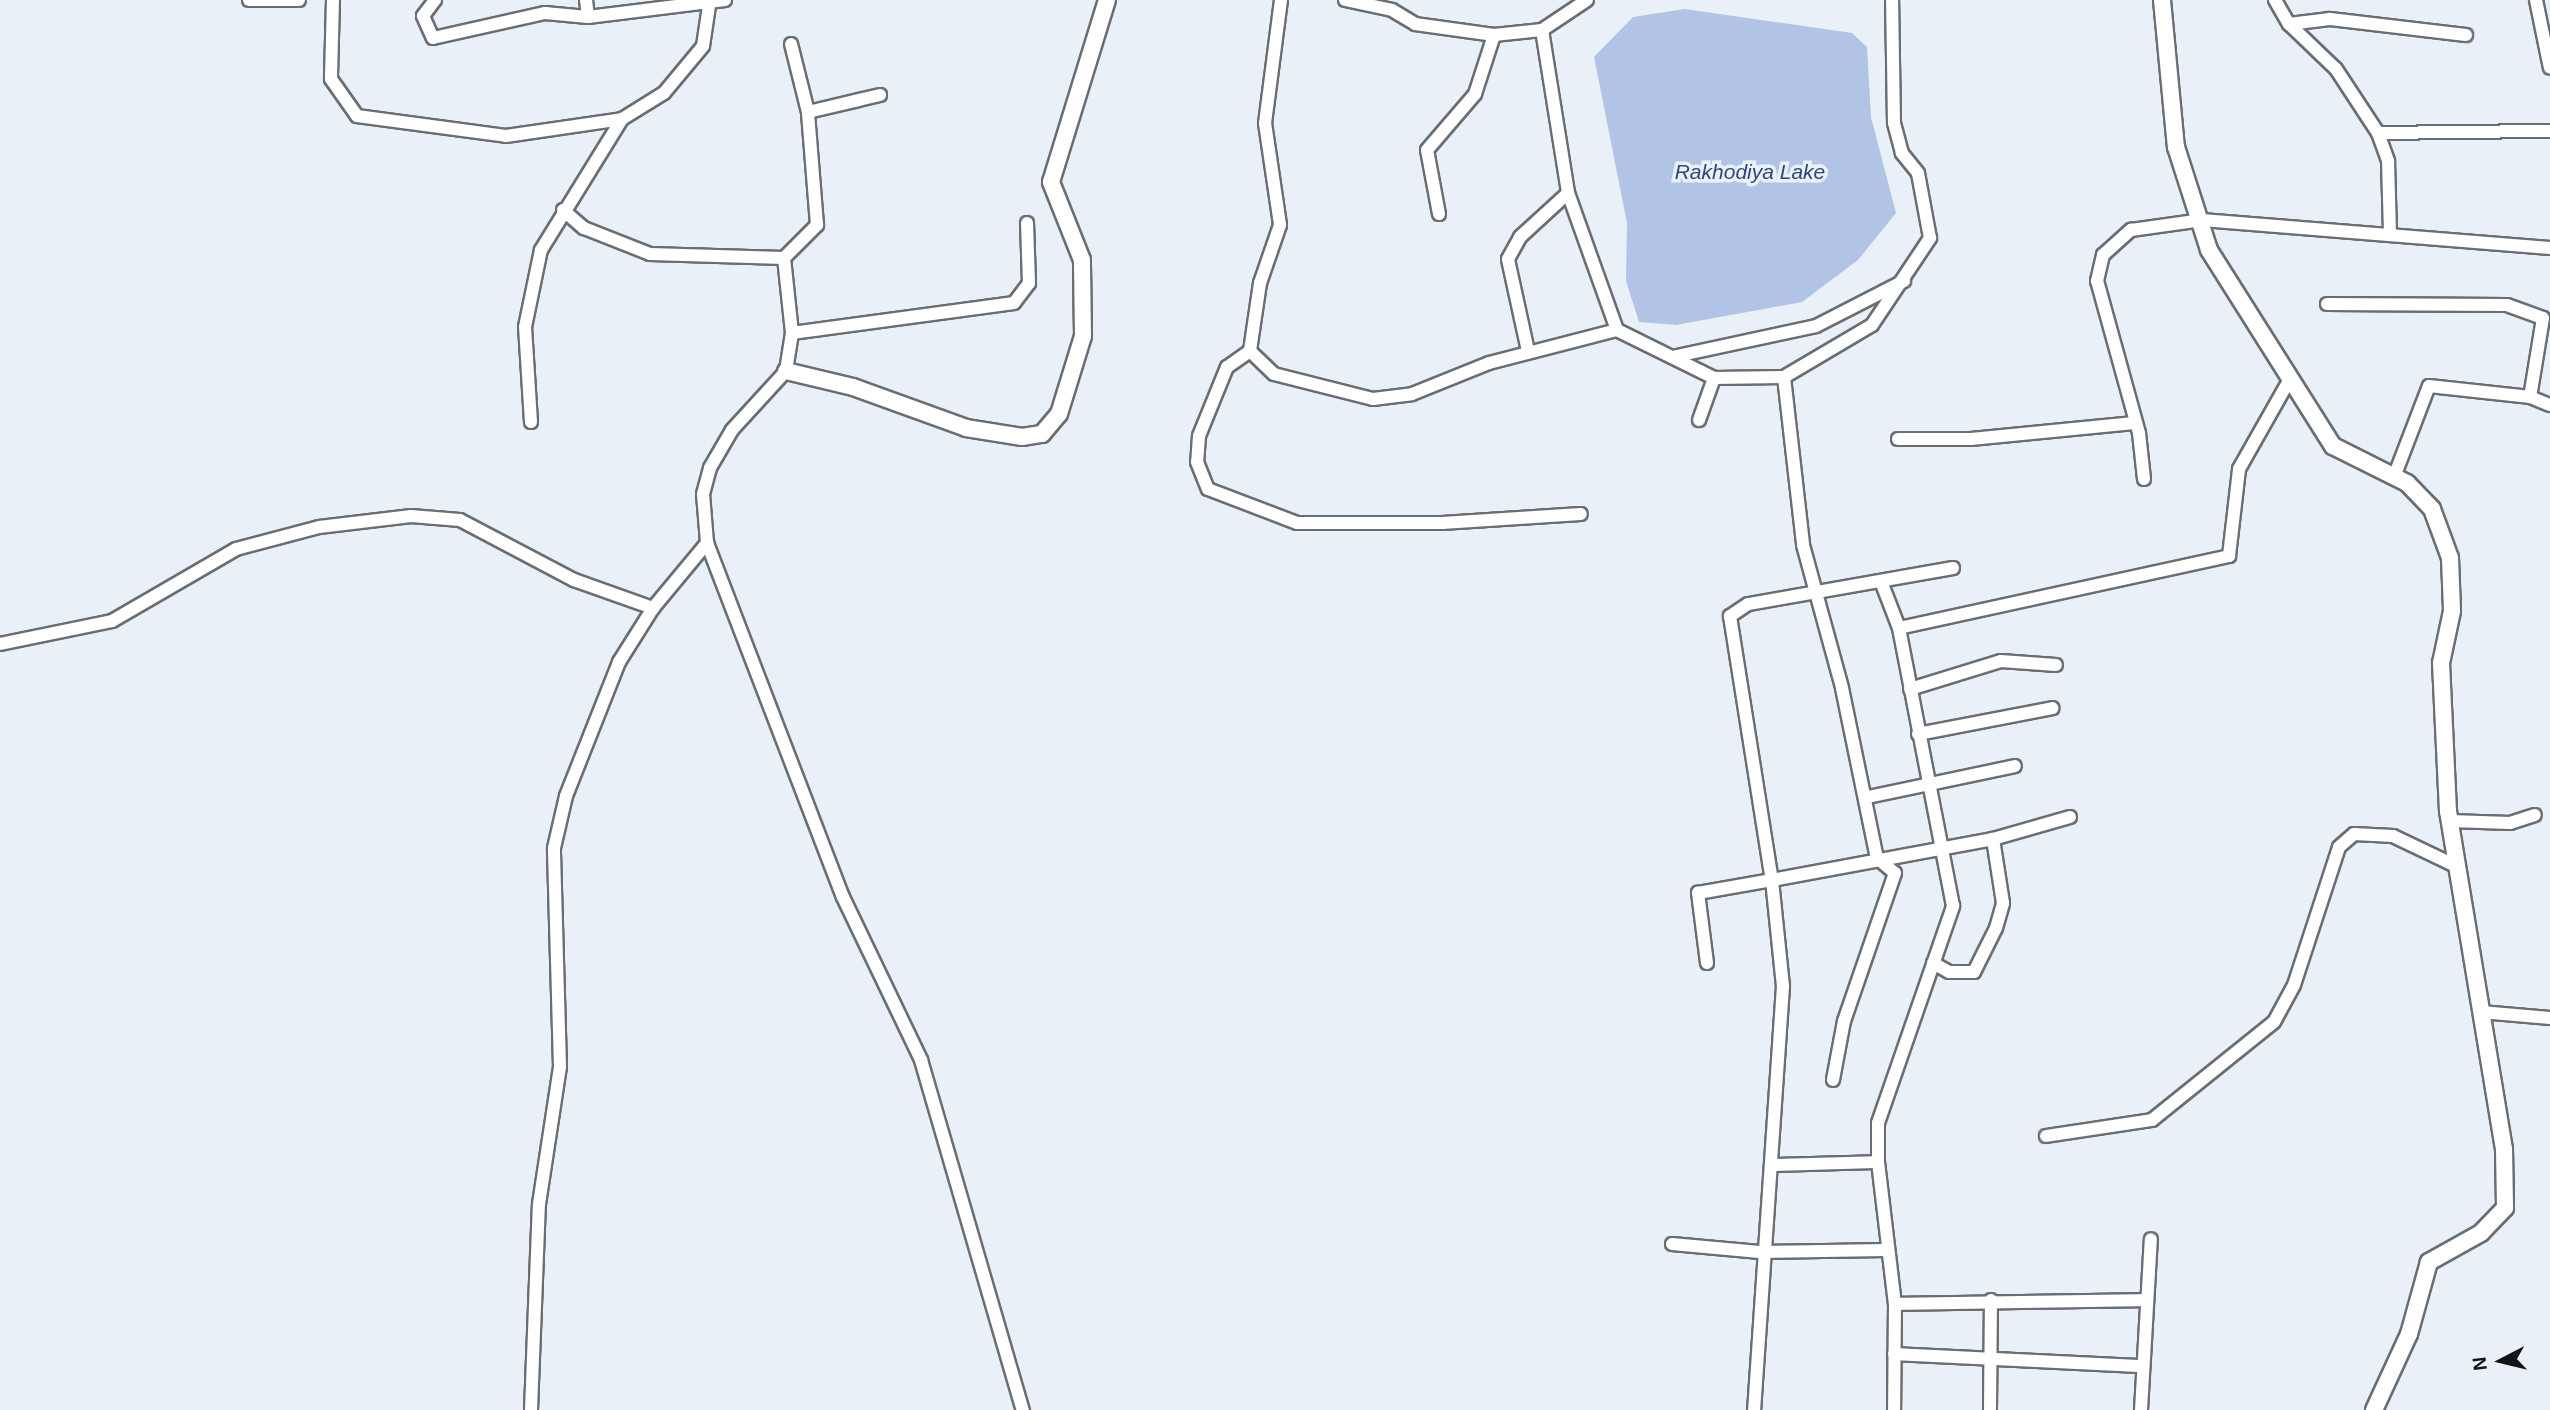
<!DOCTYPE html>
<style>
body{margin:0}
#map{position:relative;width:2550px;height:1410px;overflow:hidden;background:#eaf0f7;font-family:Arial,sans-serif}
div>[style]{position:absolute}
.water>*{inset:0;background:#b2c4e6}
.roads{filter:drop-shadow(2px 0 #696e74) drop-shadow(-2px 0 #696e74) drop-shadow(0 2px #696e74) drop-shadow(0 -2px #696e74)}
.minor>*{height:12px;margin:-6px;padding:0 6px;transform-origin:6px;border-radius:6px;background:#fff}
.tertiary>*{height:16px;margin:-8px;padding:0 8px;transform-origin:8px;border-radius:8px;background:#fff}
span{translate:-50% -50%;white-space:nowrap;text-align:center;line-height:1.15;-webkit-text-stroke:7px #eaf0f7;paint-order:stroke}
.water-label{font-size:21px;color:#314875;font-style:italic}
.north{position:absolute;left:2466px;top:1326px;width:70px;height:70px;-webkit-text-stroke:5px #eaf0f7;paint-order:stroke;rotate:263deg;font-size:19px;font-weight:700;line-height:28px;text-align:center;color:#121416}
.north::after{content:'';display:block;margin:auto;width:24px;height:32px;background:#121416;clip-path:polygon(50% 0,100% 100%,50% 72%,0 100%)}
</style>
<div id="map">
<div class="water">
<div style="clip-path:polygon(1685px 9px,1852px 33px,1867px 47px,1871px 117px,1896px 213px,1858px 260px,1802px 302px,1676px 325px,1639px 322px,1626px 281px,1627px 223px,1594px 57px,1633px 17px)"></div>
</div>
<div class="roads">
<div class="minor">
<div style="left:249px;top:0;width:50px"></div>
<div style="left:333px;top:0;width:79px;rotate:91.5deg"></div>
<div style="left:331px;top:79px;width:45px;rotate:54.9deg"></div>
<div style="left:357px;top:116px;width:150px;rotate:7.6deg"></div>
<div style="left:506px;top:136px;width:117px;rotate:-8.3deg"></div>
<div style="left:622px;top:119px;width:49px;rotate:-31.8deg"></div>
<div style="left:664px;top:93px;width:61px;rotate:-50.3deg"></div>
<div style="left:703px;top:46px;width:40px;rotate:-81.5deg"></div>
<div style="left:435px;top:0;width:20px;rotate:127deg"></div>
<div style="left:423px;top:16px;width:24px;rotate:66deg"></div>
<div style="left:433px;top:38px;width:115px;rotate:-12.6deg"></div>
<div style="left:545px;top:13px;width:43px;rotate:5.3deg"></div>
<div style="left:586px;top:0;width:17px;rotate:83deg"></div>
<div style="left:588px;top:17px;width:138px;rotate:-7.1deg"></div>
<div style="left:1281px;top:0;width:124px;rotate:97.4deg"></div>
<div style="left:1265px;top:123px;width:103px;rotate:81.6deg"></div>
<div style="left:1280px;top:225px;width:61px;rotate:109deg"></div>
<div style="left:1260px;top:283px;width:69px;rotate:98.4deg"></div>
<div style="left:1250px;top:351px;width:28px;rotate:145deg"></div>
<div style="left:1227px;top:367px;width:74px;rotate:112.1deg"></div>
<div style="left:1199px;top:436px;width:26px;rotate:94deg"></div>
<div style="left:1197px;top:462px;width:29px;rotate:68deg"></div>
<div style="left:1208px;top:489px;width:95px;rotate:20.9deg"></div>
<div style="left:1297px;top:523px;width:145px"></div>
<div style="left:1442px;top:523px;width:139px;rotate:-3.7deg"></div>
<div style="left:1345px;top:0;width:48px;rotate:12deg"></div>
<div style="left:1392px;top:10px;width:27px;rotate:31deg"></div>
<div style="left:1415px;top:24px;width:80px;rotate:7.9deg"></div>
<div style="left:1494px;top:35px;width:48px;rotate:-5.9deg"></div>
<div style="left:1542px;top:30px;width:54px;rotate:-33.7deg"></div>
<div style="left:2275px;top:0;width:28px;rotate:60deg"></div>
<div style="left:2289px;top:24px;width:65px;rotate:43.8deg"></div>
<div style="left:2336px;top:69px;width:77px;rotate:56.7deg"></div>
<div style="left:2378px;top:133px;width:30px;rotate:70deg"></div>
<div style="left:2388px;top:161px;width:72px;rotate:88.4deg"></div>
<div style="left:2536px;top:0;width:69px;rotate:78.4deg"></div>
<div style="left:2289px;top:24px;width:41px;rotate:-7deg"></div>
<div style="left:2330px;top:19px;width:137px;rotate:6.7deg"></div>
<div style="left:1542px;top:30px;width:165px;rotate:80.9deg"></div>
<div style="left:1568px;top:193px;width:145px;rotate:70.3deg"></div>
<div style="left:808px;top:112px;width:74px;rotate:-13.3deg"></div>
<div style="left:2378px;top:133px;width:172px;rotate:-0.7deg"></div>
<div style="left:563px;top:210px;width:28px;rotate:41deg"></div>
<div style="left:584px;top:228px;width:71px;rotate:21.5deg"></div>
<div style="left:650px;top:254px;width:134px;rotate:1.7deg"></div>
<div style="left:784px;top:258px;width:47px;rotate:-45deg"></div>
<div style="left:817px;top:225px;width:113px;rotate:-94.6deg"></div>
<div style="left:808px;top:112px;width:70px;rotate:-104deg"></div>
<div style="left:1439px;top:214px;width:65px;rotate:-100.6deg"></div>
<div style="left:1427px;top:150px;width:74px;rotate:-49.4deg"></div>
<div style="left:1475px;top:94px;width:62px;rotate:-72.1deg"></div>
<div style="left:784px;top:258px;width:75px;rotate:83.9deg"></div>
<div style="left:792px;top:333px;width:38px;rotate:99deg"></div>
<div style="left:786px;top:371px;width:80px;rotate:132.5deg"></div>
<div style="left:732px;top:430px;width:44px;rotate:120.1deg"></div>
<div style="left:710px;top:468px;width:27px;rotate:105deg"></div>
<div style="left:703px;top:494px;width:49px;rotate:85.3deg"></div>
<div style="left:707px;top:543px;width:379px;rotate:69deg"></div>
<div style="left:843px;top:897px;width:181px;rotate:64.4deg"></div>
<div style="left:921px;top:1060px;width:365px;rotate:73.8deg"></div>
<div style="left:2327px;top:304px;width:180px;rotate:0.3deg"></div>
<div style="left:2507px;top:305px;width:38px;rotate:20deg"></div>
<div style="left:2543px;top:318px;width:80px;rotate:99.3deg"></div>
<div style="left:2530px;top:397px;width:22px;rotate:22deg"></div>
<div style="left:792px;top:333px;width:224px;rotate:-7.7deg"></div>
<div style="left:1014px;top:303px;width:25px;rotate:-53deg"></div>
<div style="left:1029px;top:283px;width:60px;rotate:-91.9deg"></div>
<div style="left:1250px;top:351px;width:33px;rotate:44deg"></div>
<div style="left:1274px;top:374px;width:102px;rotate:14.2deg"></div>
<div style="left:1373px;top:399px;width:39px;rotate:-7deg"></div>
<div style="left:1412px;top:394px;width:83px;rotate:-21.9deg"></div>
<div style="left:1489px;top:363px;width:132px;rotate:-14.5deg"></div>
<div style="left:1617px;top:330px;width:108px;rotate:26.3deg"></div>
<div style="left:1714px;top:378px;width:70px;rotate:-0.8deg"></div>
<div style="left:1784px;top:377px;width:102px;rotate:-30.6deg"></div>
<div style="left:1872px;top:325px;width:105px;rotate:-56.3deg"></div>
<div style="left:1930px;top:238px;width:66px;rotate:-100.5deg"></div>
<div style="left:1918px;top:173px;width:26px;rotate:-129deg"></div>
<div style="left:1902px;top:153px;width:31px;rotate:-105deg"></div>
<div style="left:1894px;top:123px;width:123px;rotate:-90.9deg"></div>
<div style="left:1528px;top:351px;width:94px;rotate:-102.3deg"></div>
<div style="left:1508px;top:259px;width:25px;rotate:-61deg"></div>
<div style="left:1520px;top:237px;width:65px;rotate:-42.5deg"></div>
<div style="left:1672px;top:357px;width:147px;rotate:-12.1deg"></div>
<div style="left:1816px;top:326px;width:99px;rotate:-27.1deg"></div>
<div style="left:1784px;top:377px;width:169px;rotate:83.5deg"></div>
<div style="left:1803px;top:545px;width:148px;rotate:74.7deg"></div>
<div style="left:1842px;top:688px;width:174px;rotate:78.4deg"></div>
<div style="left:1877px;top:858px;width:23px;rotate:40deg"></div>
<div style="left:1895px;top:873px;width:157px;rotate:109deg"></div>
<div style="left:1844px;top:1021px;width:60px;rotate:100.6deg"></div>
<div style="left:1699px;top:420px;width:45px;rotate:-70.3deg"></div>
<div style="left:531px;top:422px;width:95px;rotate:-93.6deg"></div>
<div style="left:525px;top:327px;width:79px;rotate:-78.3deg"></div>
<div style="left:541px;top:250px;width:154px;rotate:-58.3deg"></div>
<div style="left:1898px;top:439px;width:73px"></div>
<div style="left:1971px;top:439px;width:164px;rotate:-5.6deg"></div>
<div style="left:2394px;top:477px;width:97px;rotate:-69deg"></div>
<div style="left:2429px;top:386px;width:102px;rotate:6.2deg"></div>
<div style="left:2144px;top:479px;width:46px;rotate:-96.2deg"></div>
<div style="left:2139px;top:433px;width:158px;rotate:-105.4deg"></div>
<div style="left:2097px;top:281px;width:27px;rotate:-77deg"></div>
<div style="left:2103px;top:255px;width:38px;rotate:-42deg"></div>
<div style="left:2131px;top:230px;width:72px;rotate:-8deg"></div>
<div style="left:2202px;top:220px;width:349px;rotate:4.6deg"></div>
<div style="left:1953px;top:568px;width:208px;rotate:170deg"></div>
<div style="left:1748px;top:604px;width:22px;rotate:146deg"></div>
<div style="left:1730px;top:616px;width:267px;rotate:81deg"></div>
<div style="left:1772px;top:880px;width:225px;rotate:-10.5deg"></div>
<div style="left:1993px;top:839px;width:80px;rotate:-15.9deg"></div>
<div style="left:1899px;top:628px;width:338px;rotate:-12.3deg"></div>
<div style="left:2229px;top:556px;width:88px;rotate:-83.4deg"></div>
<div style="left:2239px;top:469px;width:103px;rotate:-60.5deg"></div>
<div style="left:0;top:644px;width:114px;rotate:-11.6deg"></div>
<div style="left:112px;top:621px;width:143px;rotate:-30.1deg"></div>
<div style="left:236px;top:549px;width:86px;rotate:-14.8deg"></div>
<div style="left:319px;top:527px;width:93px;rotate:-6.8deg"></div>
<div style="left:411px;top:516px;width:49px;rotate:4.7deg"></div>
<div style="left:460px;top:520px;width:129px;rotate:27.8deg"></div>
<div style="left:574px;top:580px;width:84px;rotate:19.5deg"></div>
<div style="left:1910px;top:689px;width:95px;rotate:-17.1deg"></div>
<div style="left:2001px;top:661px;width:55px;rotate:4.2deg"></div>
<div style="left:1918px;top:734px;width:137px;rotate:-10.9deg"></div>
<div style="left:1868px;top:797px;width:150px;rotate:-11.9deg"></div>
<div style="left:2450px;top:821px;width:60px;rotate:1.9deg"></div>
<div style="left:2510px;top:823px;width:26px;rotate:-18deg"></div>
<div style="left:1707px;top:963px;width:71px;rotate:-97.3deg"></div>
<div style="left:1698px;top:893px;width:75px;rotate:-10deg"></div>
<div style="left:1772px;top:880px;width:107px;rotate:84.1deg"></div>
<div style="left:1783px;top:986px;width:425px;rotate:93.9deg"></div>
<div style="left:1933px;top:963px;width:18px;rotate:29deg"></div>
<div style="left:1949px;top:972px;width:25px"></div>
<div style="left:1974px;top:972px;width:49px;rotate:-63.4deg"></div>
<div style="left:1996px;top:928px;width:26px;rotate:-74deg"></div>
<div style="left:2003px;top:903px;width:65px;rotate:-98.9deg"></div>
<div style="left:2481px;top:1012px;width:69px;rotate:5deg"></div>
<div style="left:2046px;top:1136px;width:107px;rotate:-8.6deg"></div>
<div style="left:2152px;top:1120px;width:156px;rotate:-38.8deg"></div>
<div style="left:2274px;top:1022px;width:42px;rotate:-61.6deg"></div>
<div style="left:2294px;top:985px;width:145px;rotate:-71.9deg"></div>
<div style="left:2339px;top:847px;width:20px;rotate:-41deg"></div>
<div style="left:2354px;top:834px;width:39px;rotate:3deg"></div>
<div style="left:2393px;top:836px;width:72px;rotate:25.5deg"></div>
<div style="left:1878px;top:1162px;width:39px;rotate:-90deg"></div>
<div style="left:1878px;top:1123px;width:230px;rotate:-70.9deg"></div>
<div style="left:1953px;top:906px;width:283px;rotate:-101deg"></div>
<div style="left:1899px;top:628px;width:47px;rotate:-111.1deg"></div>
<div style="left:1772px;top:1165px;width:106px;rotate:-1.6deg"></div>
<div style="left:1878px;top:1162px;width:143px;rotate:83.2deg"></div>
<div style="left:1895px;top:1304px;width:106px;rotate:90.5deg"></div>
<div style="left:1672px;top:1244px;width:88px;rotate:5.2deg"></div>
<div style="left:1760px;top:1252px;width:126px;rotate:-0.9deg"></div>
<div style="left:1895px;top:1304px;width:252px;rotate:-0.9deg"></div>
<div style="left:1894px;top:1354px;width:249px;rotate:2.8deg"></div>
<div style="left:531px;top:1410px;width:206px;rotate:-87.8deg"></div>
<div style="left:539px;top:1204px;width:139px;rotate:-81.3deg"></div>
<div style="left:560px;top:1067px;width:219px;rotate:-91.6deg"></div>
<div style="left:554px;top:848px;width:53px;rotate:-77deg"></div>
<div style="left:566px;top:796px;width:144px;rotate:-68.4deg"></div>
<div style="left:619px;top:662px;width:64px;rotate:-57.8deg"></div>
<div style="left:653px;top:608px;width:85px;rotate:-50.3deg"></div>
<div style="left:1990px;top:1410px;width:110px;rotate:-89.5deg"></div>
<div style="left:2141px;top:1410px;width:171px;rotate:-86.7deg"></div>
</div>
<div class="tertiary">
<div style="left:2162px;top:0;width:148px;rotate:84.6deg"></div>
<div style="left:2176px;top:147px;width:108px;rotate:72.2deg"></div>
<div style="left:2209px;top:250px;width:232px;rotate:57.7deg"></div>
<div style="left:2333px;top:446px;width:83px;rotate:26.6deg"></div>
<div style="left:2407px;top:483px;width:36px;rotate:46deg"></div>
<div style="left:2432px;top:509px;width:52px;rotate:69.8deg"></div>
<div style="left:2450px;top:558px;width:53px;rotate:87.8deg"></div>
<div style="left:2452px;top:611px;width:53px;rotate:101.9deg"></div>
<div style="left:2441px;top:663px;width:148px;rotate:87.3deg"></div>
<div style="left:2448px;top:811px;width:343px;rotate:80.6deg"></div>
<div style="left:2504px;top:1149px;width:59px;rotate:89deg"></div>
<div style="left:2505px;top:1208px;width:35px;rotate:134deg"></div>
<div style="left:2481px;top:1233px;width:60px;rotate:150.9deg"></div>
<div style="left:2429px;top:1262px;width:75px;rotate:105.5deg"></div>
<div style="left:2409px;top:1334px;width:84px;rotate:114.7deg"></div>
<div style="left:786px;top:371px;width:69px;rotate:13.4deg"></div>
<div style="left:853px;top:387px;width:120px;rotate:19.9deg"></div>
<div style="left:966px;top:428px;width:57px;rotate:9.1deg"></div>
<div style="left:1022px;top:437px;width:20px;rotate:-9deg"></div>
<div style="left:1042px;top:434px;width:26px;rotate:-50deg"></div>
<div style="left:1059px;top:414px;width:82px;rotate:-72.9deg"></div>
<div style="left:1083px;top:336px;width:76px;rotate:-90.8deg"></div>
<div style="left:1082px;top:260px;width:84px;rotate:-111.7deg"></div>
<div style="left:1051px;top:182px;width:190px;rotate:-72.9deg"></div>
</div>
</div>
<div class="water-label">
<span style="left:1750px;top:172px">Rakhodiya Lake</span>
</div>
<div class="north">N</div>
</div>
